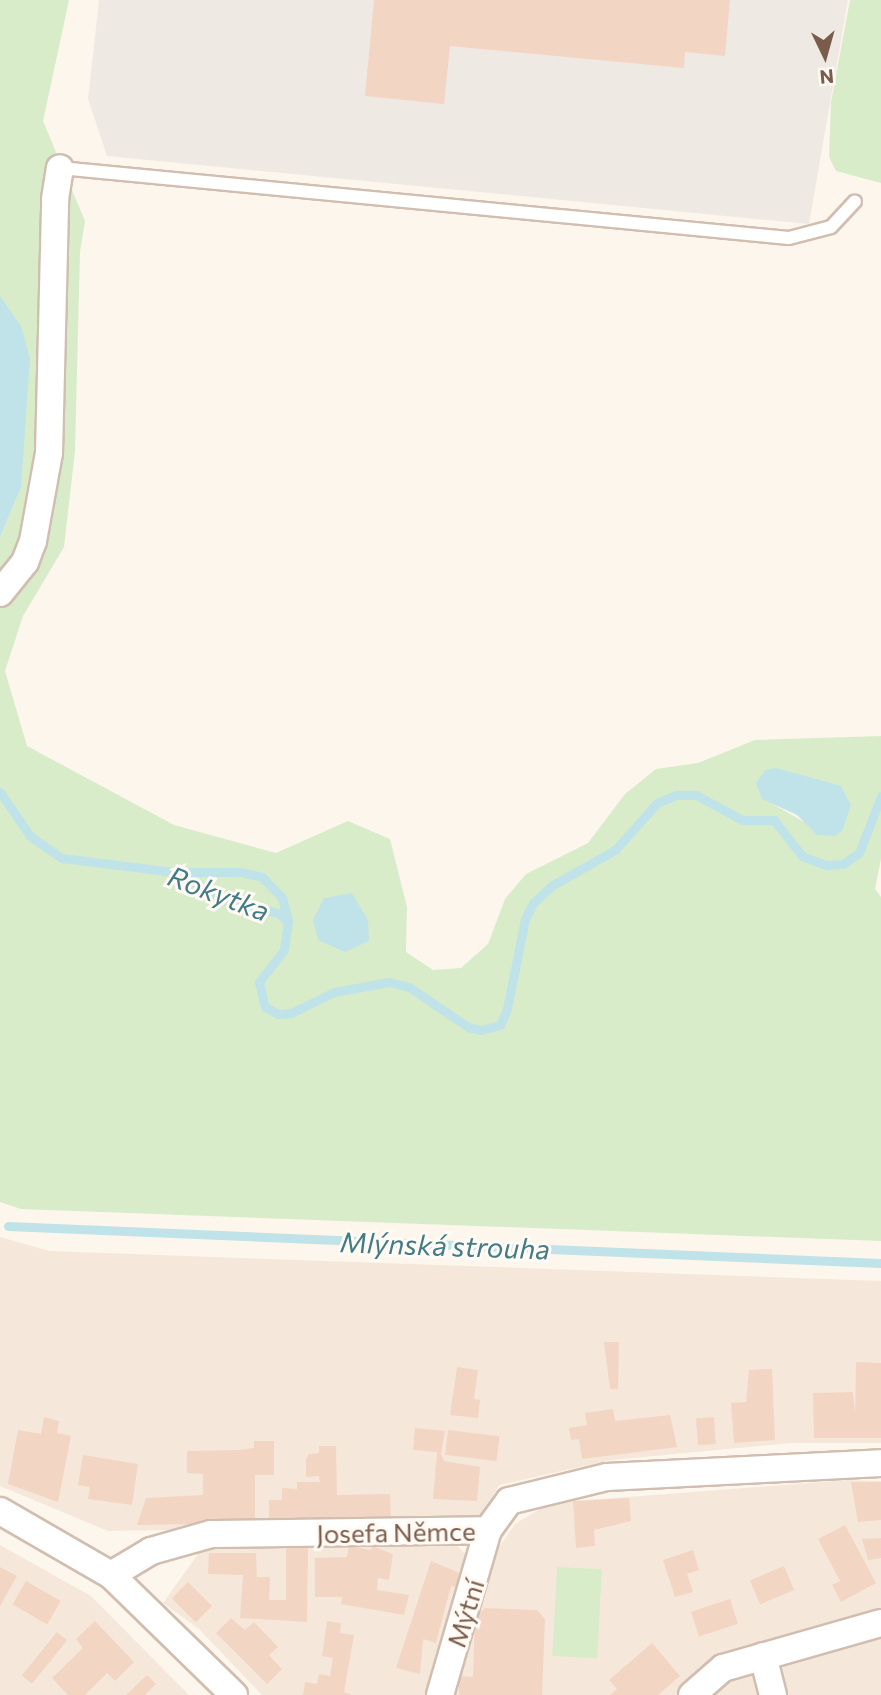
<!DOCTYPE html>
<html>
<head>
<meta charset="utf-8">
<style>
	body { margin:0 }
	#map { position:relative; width:881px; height:1695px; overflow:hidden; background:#fdf6ec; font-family:Commissioner,sans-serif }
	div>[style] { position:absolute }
	.residential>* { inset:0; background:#f5e8da }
	.industrial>* { inset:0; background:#efe9e4 }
	.green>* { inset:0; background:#d8ecc9; transform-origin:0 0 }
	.water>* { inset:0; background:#bfe3e8 }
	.stream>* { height:9px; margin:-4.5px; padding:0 4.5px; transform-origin:4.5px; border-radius:4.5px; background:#bfe3e8 }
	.building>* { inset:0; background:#f3d5c3; transform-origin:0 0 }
	.roads { filter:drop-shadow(2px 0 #d1beb0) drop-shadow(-2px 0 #d1beb0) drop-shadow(0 2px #d1beb0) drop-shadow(0 -2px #d1beb0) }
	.lane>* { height:12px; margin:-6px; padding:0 6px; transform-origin:6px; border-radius:6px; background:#fff }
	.street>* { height:26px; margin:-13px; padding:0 13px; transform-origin:13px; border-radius:13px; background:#fff }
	span { translate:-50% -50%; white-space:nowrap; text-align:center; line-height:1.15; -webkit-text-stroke:6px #fffaf3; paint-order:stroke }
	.street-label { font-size:26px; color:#7a5c4d }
	.water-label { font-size:28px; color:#437c86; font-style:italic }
	.north { position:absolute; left:790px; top:21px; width:70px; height:70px; -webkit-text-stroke:5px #fffaf3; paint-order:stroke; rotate:175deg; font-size:19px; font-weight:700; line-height:28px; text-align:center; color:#7a5c4d }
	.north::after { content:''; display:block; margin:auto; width:24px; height:32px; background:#7a5c4d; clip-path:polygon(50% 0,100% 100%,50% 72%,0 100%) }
</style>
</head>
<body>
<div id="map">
	<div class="residential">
		<i style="clip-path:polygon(0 1237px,49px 1251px,881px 1281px,881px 1443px,791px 1443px,612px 1460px,499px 1485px,476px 1525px,108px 1531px,0 1486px)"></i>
		<i style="clip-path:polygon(848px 1480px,881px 1481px,881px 1695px,452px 1695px,494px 1554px,515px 1524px,550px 1503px)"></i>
		<i style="clip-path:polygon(455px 1544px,470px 1558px,465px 1588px,425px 1695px,262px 1695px,199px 1629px,163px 1603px,203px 1547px)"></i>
		<i style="clip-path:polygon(0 1545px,91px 1596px,189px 1695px,0 1695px)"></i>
	</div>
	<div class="industrial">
		<i style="clip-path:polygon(99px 0,848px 0,809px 224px,107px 156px,88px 99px)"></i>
	</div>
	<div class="green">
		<i style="clip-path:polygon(evenodd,0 0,69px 0,43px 121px,85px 221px,80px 252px,75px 451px,64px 547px,23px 616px,5px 671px,27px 746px,174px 825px,276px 853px,348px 821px,390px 839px,407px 907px,406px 952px,433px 970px,461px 968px,488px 944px,505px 899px,526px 874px,588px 843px,625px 794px,656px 769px,698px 763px,755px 740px,881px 736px,881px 859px,875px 889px,881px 897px,881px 1241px,21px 1209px,0 1202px,0 537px,21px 488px,0 296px,0 0,786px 771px,807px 780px,806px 823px,771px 803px,786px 771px)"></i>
		<i style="clip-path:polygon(850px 0,881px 0,881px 183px,836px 171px,829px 157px,831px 102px)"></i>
		<i style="left:557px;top:1567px;width:45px;height:89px;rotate:3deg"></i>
	</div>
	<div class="water">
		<i style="clip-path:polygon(0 296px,21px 326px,30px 358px,21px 488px,0 537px)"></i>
		<i style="clip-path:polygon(776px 768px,841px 786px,851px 805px,843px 829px,836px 836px,817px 835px,797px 815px,762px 799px,756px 783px,765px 770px)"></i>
		<i style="clip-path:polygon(352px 893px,368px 920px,369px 941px,345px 952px,318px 940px,313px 920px,324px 898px)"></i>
	</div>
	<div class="stream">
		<i style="left:0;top:792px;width:53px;rotate:55.7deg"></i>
		<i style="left:30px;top:836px;width:39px;rotate:35deg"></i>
		<i style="left:62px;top:858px;width:114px;rotate:7.1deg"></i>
		<i style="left:175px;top:872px;width:65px;rotate:28.5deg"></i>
		<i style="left:232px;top:903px;width:47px;rotate:12.3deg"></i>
		<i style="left:278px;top:913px;width:13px;rotate:39deg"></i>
		<i style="left:288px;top:921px;width:29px;rotate:98deg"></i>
		<i style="left:284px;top:950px;width:41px;rotate:128deg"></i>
		<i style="left:259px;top:982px;width:26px;rotate:77deg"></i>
		<i style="left:265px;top:1007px;width:15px;rotate:28deg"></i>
		<i style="left:278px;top:1014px;width:13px;rotate:-4deg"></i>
		<i style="left:291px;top:1013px;width:48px;rotate:-26deg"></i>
		<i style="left:334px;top:992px;width:56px;rotate:-10.3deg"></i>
		<i style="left:389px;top:982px;width:21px;rotate:14deg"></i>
		<i style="left:409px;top:987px;width:71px;rotate:34.1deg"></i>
		<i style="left:468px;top:1027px;width:13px;rotate:13deg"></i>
		<i style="left:481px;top:1030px;width:20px;rotate:-15deg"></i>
		<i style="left:500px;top:1025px;width:17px;rotate:-66deg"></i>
		<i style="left:507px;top:1009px;width:92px;rotate:-78.7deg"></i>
		<i style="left:525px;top:919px;width:18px;rotate:-63deg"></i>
		<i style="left:533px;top:903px;width:25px;rotate:-43deg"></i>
		<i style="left:551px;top:886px;width:73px;rotate:-29.4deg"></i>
		<i style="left:615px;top:850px;width:63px;rotate:-48.2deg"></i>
		<i style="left:657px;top:803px;width:21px;rotate:-23deg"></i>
		<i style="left:676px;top:795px;width:20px"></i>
		<i style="left:696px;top:795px;width:52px;rotate:28.5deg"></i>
		<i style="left:742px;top:820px;width:32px"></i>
		<i style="left:774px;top:820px;width:46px;rotate:52.1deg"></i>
		<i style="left:802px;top:856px;width:26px;rotate:21deg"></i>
		<i style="left:826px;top:865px;width:17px;rotate:-3deg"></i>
		<i style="left:843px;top:864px;width:19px;rotate:-35deg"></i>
		<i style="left:859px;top:853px;width:61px;rotate:-68.9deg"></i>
		<i style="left:184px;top:872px;width:57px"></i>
		<i style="left:241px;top:872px;width:22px;rotate:13deg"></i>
		<i style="left:262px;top:877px;width:29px;rotate:46deg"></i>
		<i style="left:282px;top:898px;width:24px;rotate:75deg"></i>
		<i style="left:8px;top:1226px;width:874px;rotate:2.43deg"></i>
	</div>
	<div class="building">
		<i style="clip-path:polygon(374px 0,730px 0,725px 56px,685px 52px,684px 68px,450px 46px,444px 104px,365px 96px)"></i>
		<i style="clip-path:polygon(604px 1342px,619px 1342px,618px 1389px,610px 1389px)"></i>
		<i style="clip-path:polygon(856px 1362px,881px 1363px,881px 1438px,814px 1438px,813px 1393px,853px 1392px,855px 1415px)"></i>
		<i style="clip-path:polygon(457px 1367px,478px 1370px,474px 1399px,480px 1400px,478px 1418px,450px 1415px)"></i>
		<i style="clip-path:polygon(772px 1369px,775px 1440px,734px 1443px,731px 1403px,746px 1402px,749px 1370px)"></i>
		<i style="clip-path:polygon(613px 1409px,615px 1421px,670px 1415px,677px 1447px,582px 1459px,579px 1439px,571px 1440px,569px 1428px,587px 1425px,585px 1413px)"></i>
		<i style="clip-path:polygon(44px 1417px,59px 1421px,57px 1433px,71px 1436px,58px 1502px,8px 1484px,18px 1430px,41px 1434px)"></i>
		<i style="left:714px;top:1417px;width:27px;height:18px;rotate:86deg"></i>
		<i style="clip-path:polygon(415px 1428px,445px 1431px,441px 1454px,444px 1461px,480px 1467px,477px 1501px,433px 1499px,437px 1452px,413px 1450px)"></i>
		<i style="left:448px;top:1430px;width:52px;height:25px;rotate:7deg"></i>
		<i style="clip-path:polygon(254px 1441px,274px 1441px,274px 1475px,255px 1475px,255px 1523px,137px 1525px,146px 1498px,203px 1495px,203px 1474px,187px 1473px,187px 1451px,239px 1450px,254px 1448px)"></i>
		<i style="clip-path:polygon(319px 1446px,336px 1446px,337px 1495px,390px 1494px,391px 1521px,269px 1523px,269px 1500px,282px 1500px,282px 1488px,297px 1489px,297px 1482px,320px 1482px,319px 1476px,306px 1477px,306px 1459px,309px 1454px,319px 1453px)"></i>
		<i style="clip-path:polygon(83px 1455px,138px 1464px,132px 1505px,88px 1499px,90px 1487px,78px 1485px)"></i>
		<i style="clip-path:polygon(851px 1482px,881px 1482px,881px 1520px,858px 1522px)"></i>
		<i style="clip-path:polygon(629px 1498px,631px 1521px,594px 1530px,595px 1546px,576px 1548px,573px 1501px)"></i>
		<i style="clip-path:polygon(845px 1525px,876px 1583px,841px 1602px,832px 1585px,840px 1581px,818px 1539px)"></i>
		<i style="clip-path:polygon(881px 1538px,881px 1558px,868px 1560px,862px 1539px)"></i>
		<i style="clip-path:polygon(308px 1546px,307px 1622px,240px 1618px,243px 1575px,208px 1574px,209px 1553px,256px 1553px,257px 1577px,270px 1577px,269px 1600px,286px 1600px,286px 1547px)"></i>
		<i style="clip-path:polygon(349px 1546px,372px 1550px,372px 1546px,393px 1554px,389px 1580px,378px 1578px,377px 1590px,409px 1595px,404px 1615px,341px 1604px,342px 1597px,315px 1597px,315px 1558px,347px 1557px)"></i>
		<i style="clip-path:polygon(693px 1550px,699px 1570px,687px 1574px,693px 1592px,675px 1597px,663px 1560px)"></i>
		<i style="clip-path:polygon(431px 1561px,462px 1574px,458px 1587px,451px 1586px,436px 1643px,423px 1639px,420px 1674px,396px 1668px)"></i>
		<i style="left:784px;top:1566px;width:26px;height:37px;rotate:67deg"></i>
		<i style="clip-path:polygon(0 1567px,17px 1576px,0 1606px)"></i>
		<i style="left:26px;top:1581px;width:40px;height:27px;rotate:30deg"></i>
		<i style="left:188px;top:1582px;width:34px;height:23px;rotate:45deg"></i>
		<i style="left:730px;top:1599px;width:26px;height:41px;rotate:72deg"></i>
		<i style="clip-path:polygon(485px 1608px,537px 1610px,545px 1619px,542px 1695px,459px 1695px,459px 1676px,473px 1677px,475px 1616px)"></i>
		<i style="clip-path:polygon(231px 1618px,245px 1630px,254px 1622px,278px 1647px,269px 1655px,282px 1669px,267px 1684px,216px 1633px)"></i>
		<i style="clip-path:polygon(95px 1621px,134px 1662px,115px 1681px,107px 1673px,85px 1695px,68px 1695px,52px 1678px,83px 1648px,76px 1639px)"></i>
		<i style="clip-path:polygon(327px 1621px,341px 1623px,340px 1633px,354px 1635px,344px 1692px,352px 1695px,303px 1695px,305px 1682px,317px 1684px,319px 1674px,330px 1676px,333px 1658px,322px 1656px)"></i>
		<i style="left:57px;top:1632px;width:13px;height:56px;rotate:39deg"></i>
		<i style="clip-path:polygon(652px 1643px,680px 1676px,658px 1695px,610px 1695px,617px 1689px,609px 1680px)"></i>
		<i style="clip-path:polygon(147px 1675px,156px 1684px,145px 1695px,126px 1695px)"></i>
	</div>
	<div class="roads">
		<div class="lane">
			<i style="left:60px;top:168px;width:732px;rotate:5.48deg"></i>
			<i style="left:789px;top:238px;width:43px;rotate:-14.7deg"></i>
			<i style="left:831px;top:227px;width:35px;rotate:-47deg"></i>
		</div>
		<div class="street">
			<i style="left:0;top:593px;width:40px;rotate:-51deg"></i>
			<i style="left:25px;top:562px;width:22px;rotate:-69deg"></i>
			<i style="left:33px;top:541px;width:89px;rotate:-79.7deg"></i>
			<i style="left:49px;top:453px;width:254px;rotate:-88.6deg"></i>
			<i style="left:55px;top:199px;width:31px;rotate:-81deg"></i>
			<i style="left:0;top:1511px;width:128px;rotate:30deg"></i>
			<i style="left:111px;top:1575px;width:172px;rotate:44.3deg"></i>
			<i style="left:111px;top:1575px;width:47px;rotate:-31deg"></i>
			<i style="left:151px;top:1551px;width:62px;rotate:-15.8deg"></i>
			<i style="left:211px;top:1534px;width:277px;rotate:-0.8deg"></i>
			<i style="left:763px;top:1656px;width:40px;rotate:75.6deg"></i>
			<i style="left:440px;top:1695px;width:172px;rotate:-73.8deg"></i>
			<i style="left:488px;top:1530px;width:36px;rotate:-54deg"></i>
			<i style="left:509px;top:1501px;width:101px;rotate:-13.8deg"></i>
			<i style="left:607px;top:1477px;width:274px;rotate:-2.9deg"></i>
			<i style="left:692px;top:1695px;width:41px;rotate:-41.1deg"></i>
			<i style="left:723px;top:1668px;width:164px;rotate:-15.9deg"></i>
		</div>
	</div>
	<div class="street-label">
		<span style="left:396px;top:1532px;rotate:-1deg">Josefa Němce</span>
		<span style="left:465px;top:1613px;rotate:-73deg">Mýtní</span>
	</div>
	<div class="water-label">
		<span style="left:219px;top:893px;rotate:21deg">Rokytka</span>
		<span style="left:445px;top:1245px;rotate:2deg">Mlýnská strouha</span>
	</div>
	<div class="north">N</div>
</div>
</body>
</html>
